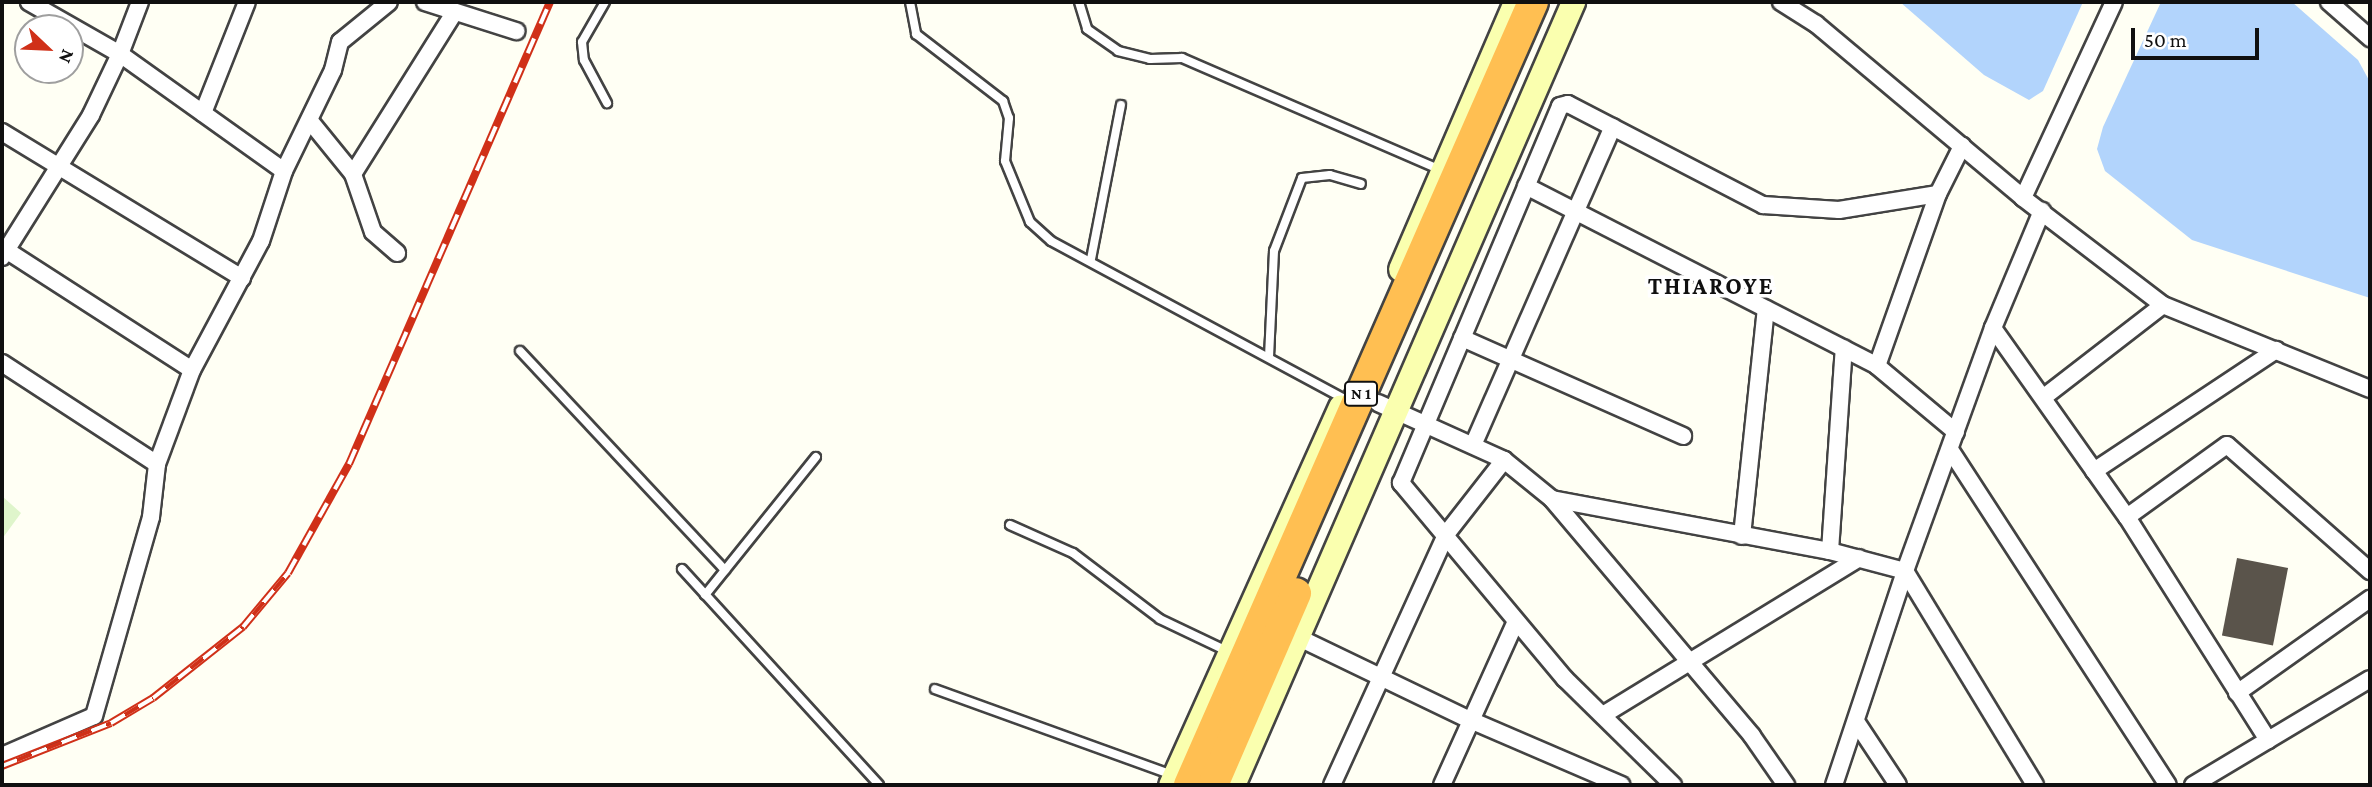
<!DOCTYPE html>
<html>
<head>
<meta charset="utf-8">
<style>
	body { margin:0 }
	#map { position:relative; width:2372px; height:787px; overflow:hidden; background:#fffff4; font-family:"Crimson Pro",serif }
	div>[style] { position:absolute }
	.pitch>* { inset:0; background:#dff5cb }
	.water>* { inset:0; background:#b2d4fc }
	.building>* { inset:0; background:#5a544b; transform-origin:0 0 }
	.roads { filter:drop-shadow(2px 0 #434343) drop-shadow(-2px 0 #434343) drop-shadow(0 2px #434343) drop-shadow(0 -2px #434343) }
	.lane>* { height:8px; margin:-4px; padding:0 4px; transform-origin:4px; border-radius:4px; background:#fff }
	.street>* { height:16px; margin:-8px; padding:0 8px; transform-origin:8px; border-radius:8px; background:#fff }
	.secondary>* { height:23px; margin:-11.5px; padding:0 11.5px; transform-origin:11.5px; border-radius:11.5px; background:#faffaf }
	.highway>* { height:30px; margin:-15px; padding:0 15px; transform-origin:15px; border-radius:15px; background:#ffbf52 }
	.rail>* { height:8px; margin-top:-4px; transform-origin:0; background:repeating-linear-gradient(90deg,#fff 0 16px,#d03018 0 32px); box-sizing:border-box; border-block:2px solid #d03018 }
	span { translate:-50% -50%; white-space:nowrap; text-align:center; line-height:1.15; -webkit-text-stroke:7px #fff; paint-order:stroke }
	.shield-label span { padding:2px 5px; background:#fff; border:2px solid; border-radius:5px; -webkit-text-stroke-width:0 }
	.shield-label { font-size:16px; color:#101010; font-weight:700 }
	.district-label { font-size:24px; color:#101010; font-weight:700; letter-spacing:2px }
	.frame { position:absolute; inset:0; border:4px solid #101010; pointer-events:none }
	.north { position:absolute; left:14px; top:14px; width:70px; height:70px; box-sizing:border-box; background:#fff; border:2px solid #9f9f9f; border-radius:50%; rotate:113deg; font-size:19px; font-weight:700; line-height:28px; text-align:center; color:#101010 }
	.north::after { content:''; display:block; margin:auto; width:24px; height:32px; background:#d03018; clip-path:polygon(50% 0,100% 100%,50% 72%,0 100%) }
	.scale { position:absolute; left:2131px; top:28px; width:128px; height:32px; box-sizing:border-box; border:4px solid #101010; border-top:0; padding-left:9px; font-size:21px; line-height:24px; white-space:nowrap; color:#101010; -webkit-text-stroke:5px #fff; paint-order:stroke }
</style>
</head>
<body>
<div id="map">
	<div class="pitch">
		<i style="clip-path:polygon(2px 496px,21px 513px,2px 539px)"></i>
	</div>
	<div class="water">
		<i style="clip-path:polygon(1900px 2px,2083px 2px,2043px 91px,2029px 100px,1984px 75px)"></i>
		<i style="clip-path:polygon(2161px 2px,2292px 2px,2358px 60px,2370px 82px,2370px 298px,2192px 240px,2105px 171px,2097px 149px,2103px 127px)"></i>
	</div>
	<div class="building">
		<i style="left:2237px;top:558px;width:52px;height:79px;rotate:11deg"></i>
	</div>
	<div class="roads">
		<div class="lane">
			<i style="left:605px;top:2px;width:46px;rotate:119.9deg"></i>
			<i style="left:582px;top:42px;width:18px;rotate:84deg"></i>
			<i style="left:584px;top:60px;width:49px;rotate:61.9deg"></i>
			<i style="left:910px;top:2px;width:33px;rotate:79deg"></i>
			<i style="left:916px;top:34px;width:110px;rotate:37.6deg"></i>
			<i style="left:1003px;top:101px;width:18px;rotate:71deg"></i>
			<i style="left:1009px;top:118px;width:43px;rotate:95.3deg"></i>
			<i style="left:1005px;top:161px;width:66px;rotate:67.7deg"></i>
			<i style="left:1030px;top:222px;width:28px;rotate:42deg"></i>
			<i style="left:1051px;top:241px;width:335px;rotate:28.3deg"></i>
			<i style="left:1079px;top:2px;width:28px;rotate:73deg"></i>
			<i style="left:1087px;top:29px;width:38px;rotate:35deg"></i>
			<i style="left:1118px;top:51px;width:33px;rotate:14deg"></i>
			<i style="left:1150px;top:59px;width:32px;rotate:-2deg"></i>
			<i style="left:1182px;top:58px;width:282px;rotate:23.4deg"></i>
			<i style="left:1091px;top:259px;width:157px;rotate:-79deg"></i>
			<i style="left:520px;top:351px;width:300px;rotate:46.9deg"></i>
			<i style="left:1269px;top:357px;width:106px;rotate:-87.3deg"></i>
			<i style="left:1274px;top:251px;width:78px;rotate:-69deg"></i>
			<i style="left:1302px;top:178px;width:28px;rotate:-6deg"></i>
			<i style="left:1330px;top:175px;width:32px;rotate:16deg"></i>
			<i style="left:1010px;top:525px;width:69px;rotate:24deg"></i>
			<i style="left:1073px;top:553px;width:109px;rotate:37.2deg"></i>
			<i style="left:1160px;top:619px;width:74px;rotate:25.5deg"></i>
			<i style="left:682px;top:569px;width:292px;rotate:47.6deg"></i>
			<i style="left:705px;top:595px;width:177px;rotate:-51.2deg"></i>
			<i style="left:935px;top:689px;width:253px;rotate:19.9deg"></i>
		</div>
		<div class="street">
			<i style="left:140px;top:2px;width:56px;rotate:111deg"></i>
			<i style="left:120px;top:54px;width:201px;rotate:35.5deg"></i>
			<i style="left:425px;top:2px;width:96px;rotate:17.7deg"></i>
			<i style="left:1781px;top:2px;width:41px;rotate:32.2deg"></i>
			<i style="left:1816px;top:24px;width:270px;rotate:40deg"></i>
			<i style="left:2023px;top:198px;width:176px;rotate:37.4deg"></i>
			<i style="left:2163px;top:305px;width:223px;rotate:22.1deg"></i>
			<i style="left:2329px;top:2px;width:55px;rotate:41.3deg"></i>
			<i style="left:203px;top:113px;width:119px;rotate:-68.4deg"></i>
			<i style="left:310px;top:121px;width:68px;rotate:50.9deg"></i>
			<i style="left:353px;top:174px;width:61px;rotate:71deg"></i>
			<i style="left:373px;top:232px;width:32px;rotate:41deg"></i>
			<i style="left:2px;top:132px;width:281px;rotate:31.3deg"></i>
			<i style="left:353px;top:174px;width:190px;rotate:-57.9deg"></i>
			<i style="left:1526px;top:186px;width:394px;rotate:27.1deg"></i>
			<i style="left:1877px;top:366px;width:103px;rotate:39.9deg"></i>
			<i style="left:2023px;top:198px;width:216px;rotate:-65.1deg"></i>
			<i style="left:6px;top:250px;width:221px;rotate:32.8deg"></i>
			<i style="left:2px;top:257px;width:168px;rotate:-57.9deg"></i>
			<i style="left:91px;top:115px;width:68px;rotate:-64.6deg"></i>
			<i style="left:120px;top:54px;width:105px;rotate:-150.3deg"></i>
			<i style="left:1993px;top:328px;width:232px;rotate:54.7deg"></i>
			<i style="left:2127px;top:517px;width:264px;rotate:57.7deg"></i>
			<i style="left:1462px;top:338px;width:242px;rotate:23.9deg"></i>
			<i style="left:2px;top:363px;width:185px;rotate:33.1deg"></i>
			<i style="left:1877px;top:366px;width:182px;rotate:-70.5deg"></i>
			<i style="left:1938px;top:194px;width:54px;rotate:-63.4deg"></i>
			<i style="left:2044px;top:397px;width:150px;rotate:-37.7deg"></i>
			<i style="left:1378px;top:403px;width:138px;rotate:24.3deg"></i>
			<i style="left:1504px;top:460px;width:62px;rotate:39.1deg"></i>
			<i style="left:1552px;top:499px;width:310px;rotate:49.8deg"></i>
			<i style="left:1752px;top:736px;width:60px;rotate:55.2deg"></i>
			<i style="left:1474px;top:443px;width:345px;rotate:-66.3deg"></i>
			<i style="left:1951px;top:451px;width:398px;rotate:57deg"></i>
			<i style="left:2094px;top:471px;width:219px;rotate:-33.6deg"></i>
			<i style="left:1552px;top:499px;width:283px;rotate:10.6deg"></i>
			<i style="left:1830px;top:551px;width:78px;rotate:14.9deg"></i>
			<i style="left:1905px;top:571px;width:250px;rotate:58.7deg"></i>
			<i style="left:2127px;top:517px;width:123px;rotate:-35.8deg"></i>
			<i style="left:2227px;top:445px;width:191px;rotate:41.4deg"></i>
			<i style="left:1742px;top:536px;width:228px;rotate:-84deg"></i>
			<i style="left:1830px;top:551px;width:203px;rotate:-86.1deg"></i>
			<i style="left:1289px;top:633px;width:199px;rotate:25.7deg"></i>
			<i style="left:1468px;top:719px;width:167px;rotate:23.3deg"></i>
			<i style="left:2237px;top:693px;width:163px;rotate:-35.3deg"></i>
			<i style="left:1603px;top:715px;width:300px;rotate:-31.5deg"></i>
			<i style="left:1857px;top:723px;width:74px;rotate:56.5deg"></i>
			<i style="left:2px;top:756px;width:100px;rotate:-23.5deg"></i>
			<i style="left:94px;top:716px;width:207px;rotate:-74deg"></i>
			<i style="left:151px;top:517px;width:53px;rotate:-83.5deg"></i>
			<i style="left:157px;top:464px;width:100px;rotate:-69.6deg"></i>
			<i style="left:192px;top:370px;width:146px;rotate:-61.9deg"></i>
			<i style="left:261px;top:241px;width:74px;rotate:-71.8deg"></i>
			<i style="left:284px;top:171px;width:112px;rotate:-64.1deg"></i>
			<i style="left:333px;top:70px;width:29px;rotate:-76deg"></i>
			<i style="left:340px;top:42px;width:63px;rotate:-39.2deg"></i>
			<i style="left:1332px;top:785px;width:277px;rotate:-65.5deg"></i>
			<i style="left:1447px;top:533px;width:93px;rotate:-52deg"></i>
			<i style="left:1442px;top:785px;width:180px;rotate:-65.7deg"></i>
			<i style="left:1673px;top:785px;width:151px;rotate:-135.5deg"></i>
			<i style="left:1565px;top:679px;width:256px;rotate:-129.9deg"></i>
			<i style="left:1401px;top:483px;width:409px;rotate:-67.1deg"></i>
			<i style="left:1560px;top:106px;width:8px;rotate:-14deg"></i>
			<i style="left:1568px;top:104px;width:220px;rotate:27.4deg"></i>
			<i style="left:1763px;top:205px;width:76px;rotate:3.8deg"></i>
			<i style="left:1839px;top:210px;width:100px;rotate:-9.2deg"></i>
			<i style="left:1834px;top:785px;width:225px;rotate:-71.6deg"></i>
			<i style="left:1905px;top:571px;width:258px;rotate:-70.1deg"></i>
			<i style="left:1993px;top:328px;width:127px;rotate:-67.3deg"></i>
			<i style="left:2193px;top:785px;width:206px;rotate:-30.9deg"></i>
		</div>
		<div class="secondary">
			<i style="left:1400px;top:269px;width:291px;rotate:-66.7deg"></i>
			<i style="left:1170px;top:785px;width:415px;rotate:-65.8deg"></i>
			<i style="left:1233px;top:785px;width:854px;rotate:-66.53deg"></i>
		</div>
		<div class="highway">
			<i style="left:1189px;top:785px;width:855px;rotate:-66.28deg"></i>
			<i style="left:1213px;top:785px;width:209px;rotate:-66.6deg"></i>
		</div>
	</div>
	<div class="rail">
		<i style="left:2px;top:766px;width:117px;rotate:-21.5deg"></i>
		<i style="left:111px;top:723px;width:49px;rotate:-30.8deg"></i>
		<i style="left:153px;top:698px;width:115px;rotate:-38.3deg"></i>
		<i style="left:243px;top:627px;width:70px;rotate:-50.2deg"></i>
		<i style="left:288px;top:573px;width:125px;rotate:-60.8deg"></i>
		<i style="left:349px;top:464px;width:504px;rotate:-66.49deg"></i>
	</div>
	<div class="shield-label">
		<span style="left:1361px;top:394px">N 1</span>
	</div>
	<div class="district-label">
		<span style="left:1711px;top:286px">THIAROYE</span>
	</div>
	<div class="frame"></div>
	<div class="north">N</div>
	<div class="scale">50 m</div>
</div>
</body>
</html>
